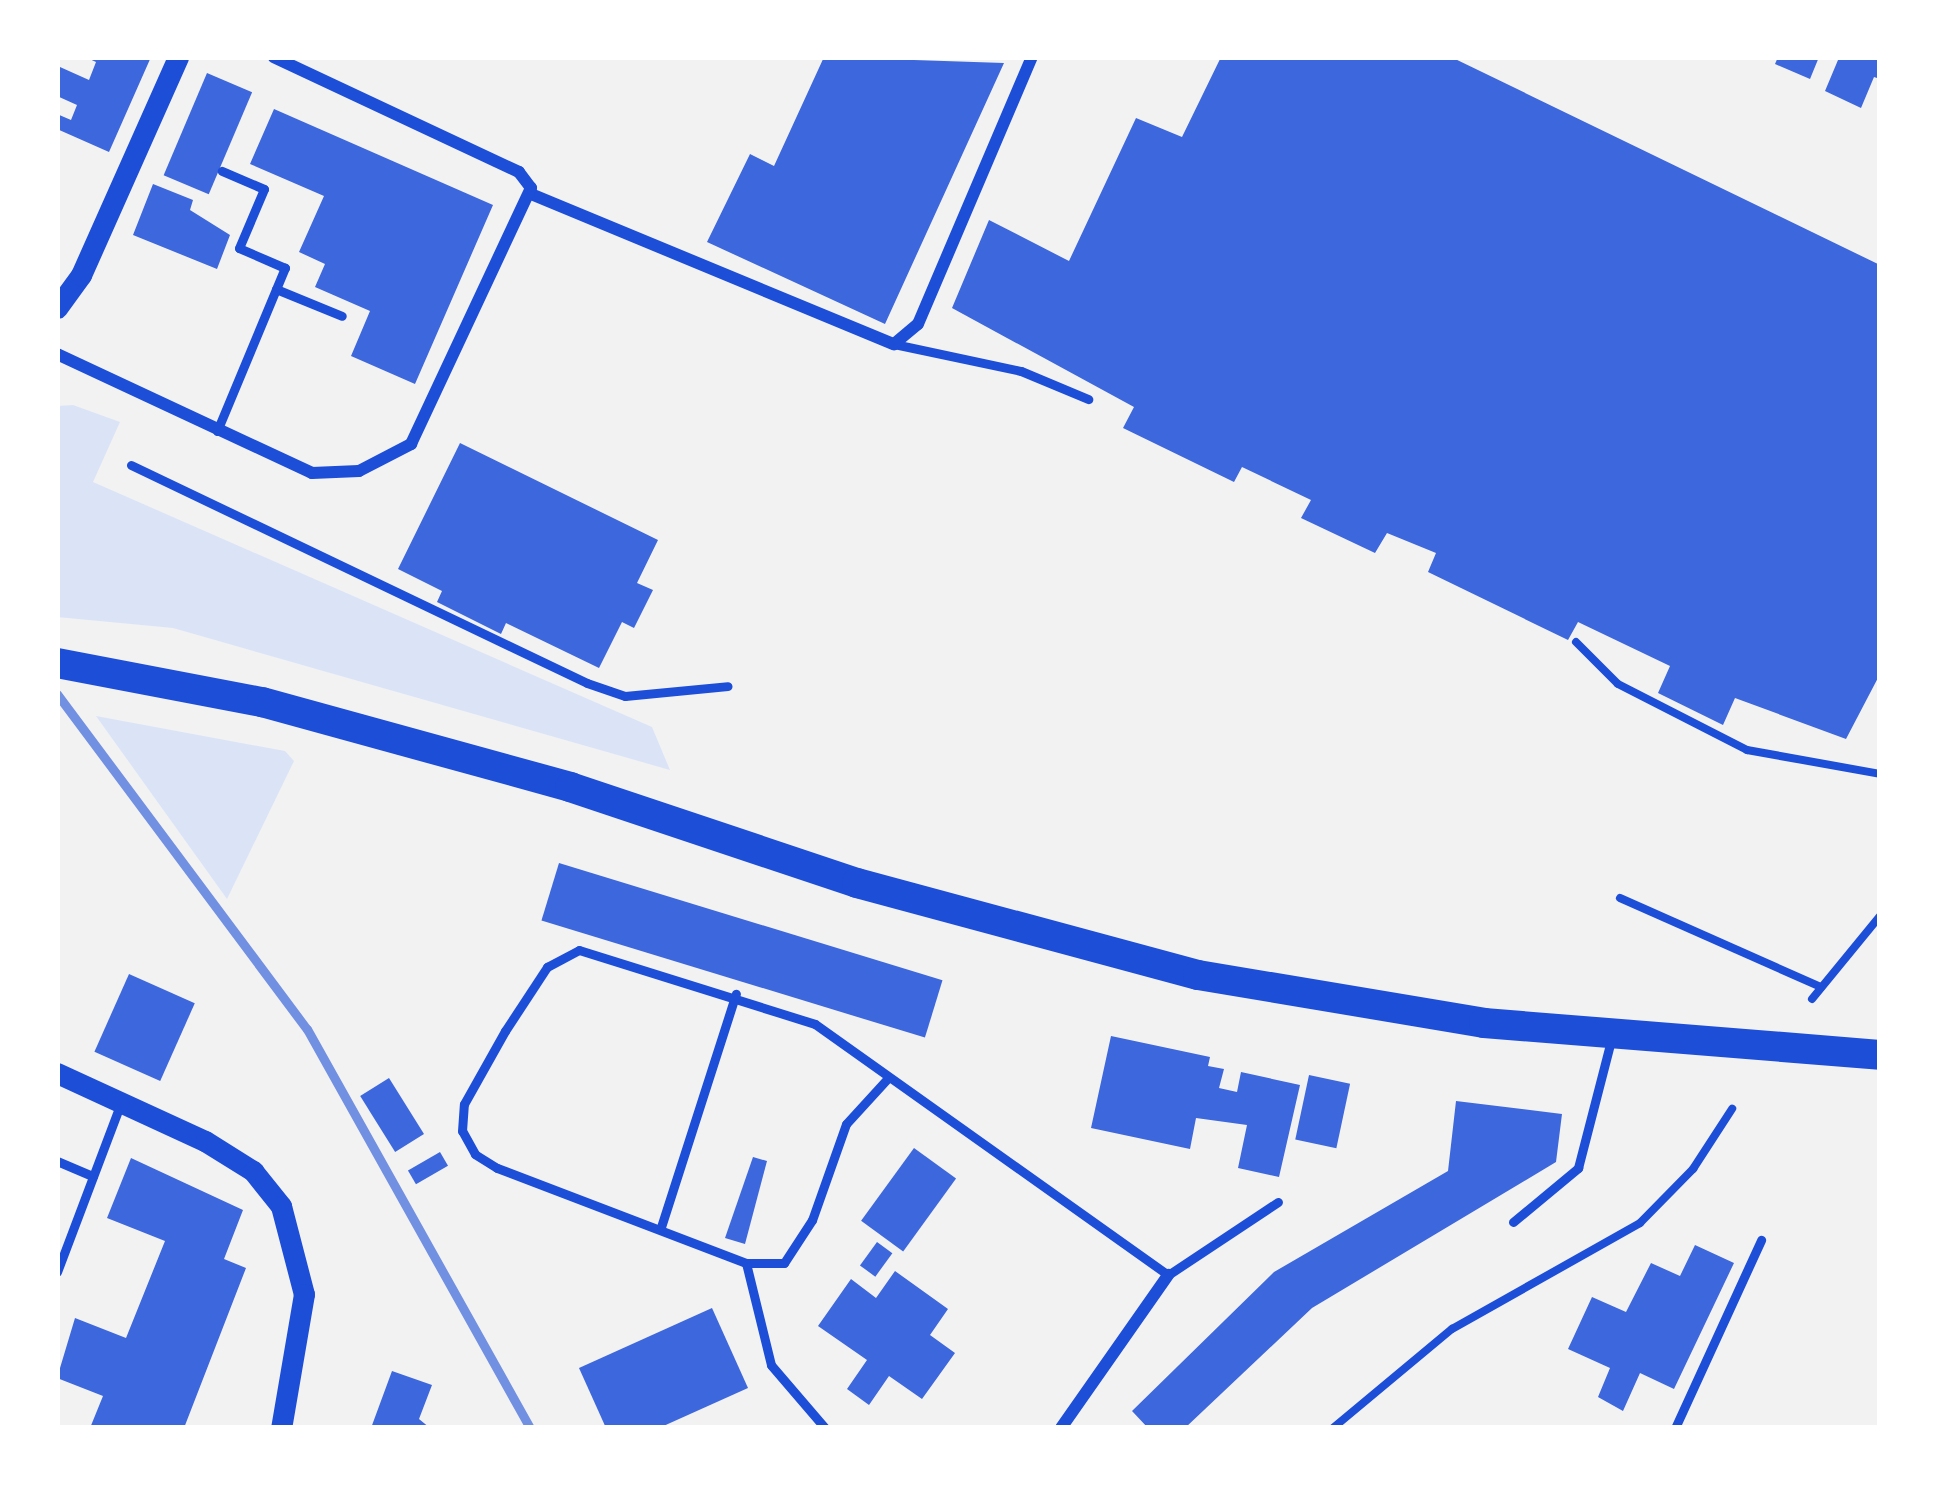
<!DOCTYPE html>
<html>
<head>
<meta charset="utf-8">
<style>
	body { margin:0 }
	#map { position:relative; width:1937px; height:1485px; overflow:hidden; background:#f2f2f2; font-family:"Alegreya Sans",sans-serif }
	div>[style] { position:absolute }
	.green>* { inset:0; background:#dbe4f7 }
	.building>* { inset:0; background:#3d67dc; transform-origin:0 0 }
	.path>* { height:8px; margin:-4px; padding:0 4px; transform-origin:4px; border-radius:4px; background:#1d4ed8 }
	.service>* { height:9px; margin:-4.5px; padding:0 4.5px; transform-origin:4.5px; border-radius:4.5px; background:#1d4ed8 }
	.minor>* { height:12px; margin:-6px; padding:0 6px; transform-origin:6px; border-radius:6px; background:#1d4ed8 }
	.tertiary>* { height:21px; margin:-10.5px; padding:0 10.5px; transform-origin:10.5px; border-radius:10.5px; background:#1d4ed8 }
	.trunk>* { height:30px; margin:-15px; padding:0 15px; transform-origin:15px; border-radius:15px; background:#1d4ed8 }
	.rail>* { height:9px; margin:-4.5px; padding:0 4.5px; transform-origin:4.5px; border-radius:4.5px; background:#7290e2 }
	span { translate:-50% -50%; white-space:nowrap; text-align:center; line-height:1.15; -webkit-text-stroke:9px #fff; paint-order:stroke }
	.frame { position:absolute; inset:0; border:60px solid #fff; pointer-events:none }
</style>
</head>
<body>
<div id="map">
	<div class="green">
		<i style="clip-path:polygon(73px 405px,120px 422px,93px 482px,652px 727px,670px 770px,173px 628px,57px 617px,57px 406px)"></i>
		<i style="clip-path:polygon(96px 716px,285px 751px,294px 761px,227px 899px)"></i>
	</div>
	<div class="building">
		<i style="clip-path:polygon(85px 57px,151px 57px,109px 152px,57px 129px,57px 114px,71px 120px,77px 105px,57px 96px,57px 73px,60px 67px,89px 80px,96px 62px)"></i>
		<i style="clip-path:polygon(824px 57px,1004px 63px,885px 324px,707px 242px,750px 154px,774px 166px)"></i>
		<i style="clip-path:polygon(1221px 57px,1451px 57px,1880px 265px,1880px 674px,1846px 739px,1735px 698px,1723px 725px,1658px 693px,1670px 666px,1578px 622px,1568px 640px,1428px 572px,1436px 553px,1387px 533px,1375px 553px,1301px 518px,1311px 500px,1242px 467px,1234px 482px,1123px 428px,1134px 407px,952px 308px,989px 220px,1069px 261px,1136px 118px,1182px 137px)"></i>
		<i style="clip-path:polygon(1778px 57px,1819px 57px,1810px 79px,1775px 64px)"></i>
		<i style="clip-path:polygon(1830px 57px,1880px 57px,1880px 79px,1874px 77px,1861px 108px,1825px 91px,1838px 60px)"></i>
		<i style="left:207px;top:73px;width:49px;height:111px;rotate:23deg"></i>
		<i style="clip-path:polygon(274px 109px,493px 205px,415px 384px,351px 356px,370px 311px,315px 287px,325px 264px,299px 252px,324px 196px,250px 164px)"></i>
		<i style="clip-path:polygon(153px 184px,193px 200px,190px 210px,230px 235px,217px 269px,133px 235px)"></i>
		<i style="clip-path:polygon(460px 443px,658px 540px,637px 583px,653px 590px,634px 628px,622px 622px,599px 668px,506px 623px,501px 634px,437px 602px,442px 591px,398px 569px)"></i>
		<i style="left:559px;top:863px;width:401px;height:60px;rotate:17deg"></i>
		<i style="left:129px;top:974px;width:72px;height:85px;rotate:24deg"></i>
		<i style="clip-path:polygon(1111px 1036px,1210px 1057px,1208px 1066px,1224px 1069px,1219px 1088px,1237px 1092px,1241px 1072px,1300px 1085px,1279px 1177px,1238px 1168px,1247px 1125px,1196px 1118px,1190px 1149px,1091px 1128px)"></i>
		<i style="left:1309px;top:1075px;width:42px;height:66px;rotate:12deg"></i>
		<i style="left:389px;top:1078px;width:66px;height:34px;rotate:58deg"></i>
		<i style="clip-path:polygon(1456px 1101px,1562px 1114px,1556px 1162px,1312px 1308px,1185px 1428px,1148px 1428px,1132px 1411px,1274px 1272px,1448px 1171px)"></i>
		<i style="left:914px;top:1148px;width:52px;height:90px;rotate:36deg"></i>
		<i style="left:440px;top:1152px;width:16px;height:37px;rotate:60deg"></i>
		<i style="clip-path:polygon(753px 1157px,767px 1161px,745px 1244px,725px 1238px)"></i>
		<i style="clip-path:polygon(131px 1158px,243px 1210px,224px 1259px,246px 1268px,184px 1428px,90px 1428px,103px 1396px,57px 1378px,75px 1318px,126px 1338px,165px 1241px,107px 1218px)"></i>
		<i style="left:877px;top:1242px;width:19px;height:29px;rotate:36deg"></i>
		<i style="clip-path:polygon(1695px 1245px,1734px 1263px,1674px 1389px,1640px 1373px,1623px 1411px,1598px 1397px,1610px 1368px,1568px 1349px,1592px 1297px,1626px 1312px,1651px 1263px,1680px 1276px)"></i>
		<i style="clip-path:polygon(895px 1271px,948px 1309px,930px 1335px,955px 1353px,922px 1399px,889px 1376px,869px 1405px,847px 1389px,867px 1360px,818px 1326px,851px 1279px,876px 1298px)"></i>
		<i style="clip-path:polygon(712px 1308px,748px 1388px,659px 1428px,606px 1428px,579px 1368px)"></i>
		<i style="clip-path:polygon(392px 1371px,432px 1385px,419px 1419px,430px 1428px,371px 1428px)"></i>
	</div>
	<div class="path">
		<i style="left:1576px;top:642px;width:59px;rotate:45deg"></i>
		<i style="left:1618px;top:684px;width:145px;rotate:27.1deg"></i>
		<i style="left:1747px;top:750px;width:135px;rotate:10.2deg"></i>
		<i style="left:1620px;top:898px;width:220px;rotate:23.9deg"></i>
		<i style="left:1812px;top:999px;width:107px;rotate:-50.7deg"></i>
		<i style="left:1333px;top:1428px;width:155px;rotate:-39.8deg"></i>
		<i style="left:1452px;top:1329px;width:216px;rotate:-29.4deg"></i>
		<i style="left:1640px;top:1223px;width:76px;rotate:-45.5deg"></i>
		<i style="left:1693px;top:1169px;width:72px;rotate:-57deg"></i>
	</div>
	<div class="service">
		<i style="left:276px;top:289px;width:71px;rotate:22.2deg"></i>
		<i style="left:894px;top:344px;width:130px;rotate:12deg"></i>
		<i style="left:1021px;top:371px;width:73px;rotate:22.7deg"></i>
		<i style="left:217px;top:431px;width:177px;rotate:-67.4deg"></i>
		<i style="left:285px;top:268px;width:50px;rotate:-156.5deg"></i>
		<i style="left:239px;top:248px;width:64px;rotate:-67deg"></i>
		<i style="left:264px;top:189px;width:46px;rotate:-156.8deg"></i>
		<i style="left:131px;top:465px;width:505px;rotate:25.55deg"></i>
		<i style="left:587px;top:683px;width:40px;rotate:18.9deg"></i>
		<i style="left:625px;top:696px;width:103px;rotate:-5.5deg"></i>
		<i style="left:888px;top:1078px;width:62px;rotate:132.4deg"></i>
		<i style="left:846px;top:1124px;width:102px;rotate:109.5deg"></i>
		<i style="left:812px;top:1220px;width:51px;rotate:123.1deg"></i>
		<i style="left:784px;top:1263px;width:38px;rotate:180deg"></i>
		<i style="left:746px;top:1263px;width:267px;rotate:-159.1deg"></i>
		<i style="left:497px;top:1168px;width:26px;rotate:-148deg"></i>
		<i style="left:475px;top:1154px;width:26px;rotate:-119deg"></i>
		<i style="left:462px;top:1131px;width:27px;rotate:-86deg"></i>
		<i style="left:464px;top:1104px;width:84px;rotate:-60.7deg"></i>
		<i style="left:505px;top:1031px;width:77px;rotate:-56.7deg"></i>
		<i style="left:547px;top:967px;width:36px;rotate:-28deg"></i>
		<i style="left:579px;top:950px;width:247px;rotate:17.4deg"></i>
		<i style="left:815px;top:1024px;width:433px;rotate:35.4deg"></i>
		<i style="left:1168px;top:1275px;width:132px;rotate:-33.6deg"></i>
		<i style="left:57px;top:1161px;width:39px;rotate:23deg"></i>
		<i style="left:1513px;top:1222px;width:85px;rotate:-39.7deg"></i>
		<i style="left:1578px;top:1168px;width:132px;rotate:-75.5deg"></i>
		<i style="left:661px;top:1227px;width:245px;rotate:-72.2deg"></i>
		<i style="left:746px;top:1263px;width:105px;rotate:76.2deg"></i>
		<i style="left:771px;top:1365px;width:83px;rotate:49.4deg"></i>
		<i style="left:57px;top:1272px;width:181px;rotate:-69.3deg"></i>
		<i style="left:1675px;top:1428px;width:207px;rotate:-65.4deg"></i>
	</div>
	<div class="minor">
		<i style="left:531px;top:194px;width:393px;rotate:22.5deg"></i>
		<i style="left:894px;top:344px;width:31px;rotate:-40deg"></i>
		<i style="left:918px;top:324px;width:290px;rotate:-66.9deg"></i>
		<i style="left:57px;top:354px;width:281px;rotate:25deg"></i>
		<i style="left:312px;top:473px;width:47px;rotate:-2.4deg"></i>
		<i style="left:359px;top:471px;width:59px;rotate:-27.4deg"></i>
		<i style="left:411px;top:444px;width:283px;rotate:-64.9deg"></i>
		<i style="left:531px;top:188px;width:20px;rotate:-127deg"></i>
		<i style="left:519px;top:172px;width:271px;rotate:-154.9deg"></i>
		<i style="left:1061px;top:1428px;width:187px;rotate:-55deg"></i>
	</div>
	<div class="tertiary">
		<i style="left:57px;top:308px;width:41px;rotate:-54deg"></i>
		<i style="left:81px;top:275px;width:239px;rotate:-66deg"></i>
		<i style="left:57px;top:1073px;width:163px;rotate:24.7deg"></i>
		<i style="left:205px;top:1141px;width:57px;rotate:32deg"></i>
		<i style="left:253px;top:1171px;width:45px;rotate:51.3deg"></i>
		<i style="left:281px;top:1206px;width:91px;rotate:75.4deg"></i>
		<i style="left:304px;top:1294px;width:136px;rotate:99.7deg"></i>
	</div>
	<div class="trunk">
		<i style="left:57px;top:663px;width:209px;rotate:10.8deg"></i>
		<i style="left:262px;top:702px;width:320px;rotate:15.4deg"></i>
		<i style="left:570px;top:787px;width:303px;rotate:18.5deg"></i>
		<i style="left:857px;top:883px;width:353px;rotate:15.1deg"></i>
		<i style="left:1198px;top:975px;width:290px;rotate:9.5deg"></i>
		<i style="left:1484px;top:1023px;width:397px;rotate:4.6deg"></i>
	</div>
	<div class="rail">
		<i style="left:57px;top:694px;width:418px;rotate:53.3deg"></i>
		<i style="left:307px;top:1029px;width:457px;rotate:60.8deg"></i>
	</div>
	<div class="frame"></div>
</div>
</body>
</html>
